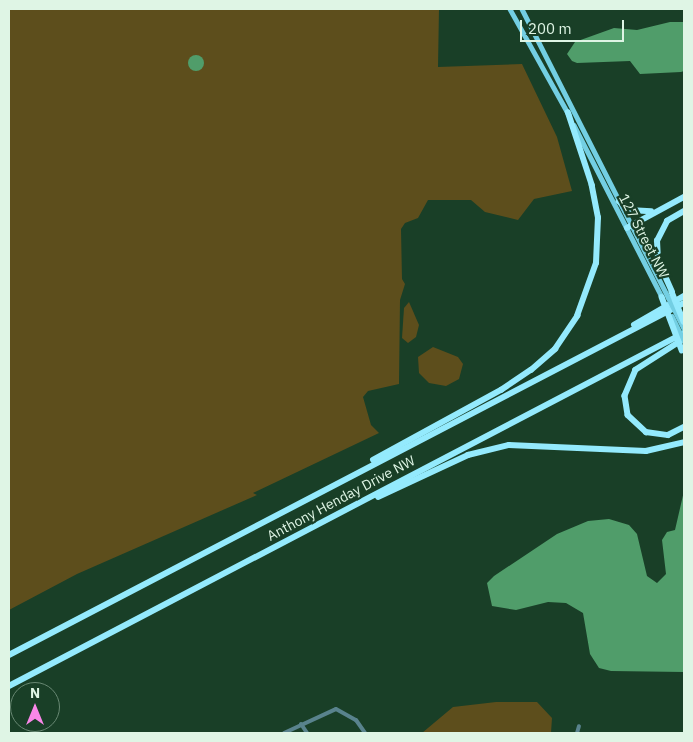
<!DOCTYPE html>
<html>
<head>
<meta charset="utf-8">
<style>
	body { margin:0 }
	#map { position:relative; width:693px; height:742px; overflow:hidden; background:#193f27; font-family:"IBM Plex Sans",sans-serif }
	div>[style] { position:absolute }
	.green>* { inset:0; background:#5d4e1c }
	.water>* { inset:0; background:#509d6a }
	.round { border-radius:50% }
	.minor>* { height:4px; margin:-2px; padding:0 2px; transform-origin:2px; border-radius:2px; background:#59838d }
	.major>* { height:4.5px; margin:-2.25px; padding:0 2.25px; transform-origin:2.25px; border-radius:2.25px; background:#73cfe3 }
	.highway>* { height:5.5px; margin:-2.75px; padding:0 2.75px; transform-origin:2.75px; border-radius:2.75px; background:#94eafd }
	.major-bridge>* { height:4.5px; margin:-2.25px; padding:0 2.25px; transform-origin:2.25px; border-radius:2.25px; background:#73cfe3 }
	.highway-bridge>* { height:5.5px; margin:-2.75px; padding:0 2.75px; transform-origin:2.75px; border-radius:2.75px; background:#94eafd }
	span { translate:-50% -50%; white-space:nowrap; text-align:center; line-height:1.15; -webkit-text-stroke:4.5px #193f27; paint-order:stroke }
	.street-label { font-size:14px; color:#dff5e5 }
	.frame { position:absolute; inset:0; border:10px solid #dff5e5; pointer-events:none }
	.north { position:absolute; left:10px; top:682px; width:50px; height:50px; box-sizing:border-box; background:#193f27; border:1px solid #688873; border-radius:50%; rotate:0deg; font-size:14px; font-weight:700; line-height:20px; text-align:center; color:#dff5e5 }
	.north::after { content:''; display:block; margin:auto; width:18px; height:22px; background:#f987e8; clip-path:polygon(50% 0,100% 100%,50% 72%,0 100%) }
	.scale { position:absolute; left:520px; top:20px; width:104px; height:22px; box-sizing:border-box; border:2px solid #dff5e5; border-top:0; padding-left:6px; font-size:15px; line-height:18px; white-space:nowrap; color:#dff5e5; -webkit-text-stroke:4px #193f27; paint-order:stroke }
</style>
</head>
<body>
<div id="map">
	<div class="green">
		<i style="clip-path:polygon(9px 9px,439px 9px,438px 67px,522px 64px,557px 137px,572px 191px,534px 199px,518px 220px,485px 212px,471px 200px,428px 200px,418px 218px,405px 223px,401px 229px,402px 279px,405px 284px,400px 300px,399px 384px,368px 391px,363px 397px,371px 425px,379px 433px,253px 493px,257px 495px,77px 574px,9px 610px)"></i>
		<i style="clip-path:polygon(409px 302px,419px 325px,416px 337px,408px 343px,402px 338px,404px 308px)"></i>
		<i style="clip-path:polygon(433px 347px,458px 357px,463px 364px,459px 379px,446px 386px,429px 383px,419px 373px,418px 357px)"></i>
		<i style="clip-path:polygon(496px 702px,537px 702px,552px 718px,551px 733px,396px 733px,422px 733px,453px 707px)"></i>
	</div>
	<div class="water">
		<i style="clip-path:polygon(670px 22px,684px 22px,684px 71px,681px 72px,640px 74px,630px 61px,577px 63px,572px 61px,567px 54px,575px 42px,614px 28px,637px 30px)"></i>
		<i class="round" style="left:188px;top:55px;width:16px;height:16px"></i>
		<i style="clip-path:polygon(684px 491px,684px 672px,611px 671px,599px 668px,590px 654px,583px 613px,566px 603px,548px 602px,516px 610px,492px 606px,487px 583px,494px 576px,557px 534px,588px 521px,609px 519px,629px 525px,637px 534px,647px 576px,657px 583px,666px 574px,662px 540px,667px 532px,675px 530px)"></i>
	</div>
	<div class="minor">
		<i style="left:301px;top:724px;width:11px;rotate:56deg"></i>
		<i style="left:284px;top:733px;width:57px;rotate:-24.8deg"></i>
		<i style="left:336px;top:709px;width:23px;rotate:29deg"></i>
		<i style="left:356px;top:720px;width:16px;rotate:55deg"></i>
		<i style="left:577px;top:733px;width:7px;rotate:-74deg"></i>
	</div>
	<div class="major">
		<i style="left:510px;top:9px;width:121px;rotate:60.9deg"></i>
		<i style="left:522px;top:9px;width:323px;rotate:63.1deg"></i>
		<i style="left:574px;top:125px;width:193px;rotate:62.9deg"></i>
	</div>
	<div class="highway">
		<i style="left:619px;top:201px;width:13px;rotate:42deg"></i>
		<i style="left:629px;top:210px;width:22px;rotate:3deg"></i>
		<i style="left:627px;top:228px;width:65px;rotate:-28.5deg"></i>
		<i style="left:672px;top:292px;width:35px;rotate:-114deg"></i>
		<i style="left:658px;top:260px;width:19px;rotate:-93deg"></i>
		<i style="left:657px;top:241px;width:22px;rotate:-63deg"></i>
		<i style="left:667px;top:221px;width:20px;rotate:-30deg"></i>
		<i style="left:634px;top:325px;width:58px;rotate:-30.1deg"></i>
		<i style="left:683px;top:340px;width:56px;rotate:147.4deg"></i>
		<i style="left:636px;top:370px;width:28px;rotate:113deg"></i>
		<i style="left:625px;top:396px;width:19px;rotate:81deg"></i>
		<i style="left:628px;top:415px;width:25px;rotate:43deg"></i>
		<i style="left:646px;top:432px;width:22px;rotate:8deg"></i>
		<i style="left:668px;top:435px;width:18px;rotate:-27deg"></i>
		<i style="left:373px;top:460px;width:146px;rotate:-28.7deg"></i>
		<i style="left:501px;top:390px;width:36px;rotate:-34deg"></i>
		<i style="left:531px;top:370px;width:32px;rotate:-41deg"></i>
		<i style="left:555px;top:349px;width:40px;rotate:-56deg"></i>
		<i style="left:577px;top:316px;width:56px;rotate:-70.3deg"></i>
		<i style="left:596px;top:263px;width:45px;rotate:-87.5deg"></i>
		<i style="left:598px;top:218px;width:33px;rotate:-101deg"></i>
		<i style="left:592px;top:186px;width:77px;rotate:-108.2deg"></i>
		<i style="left:378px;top:497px;width:99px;rotate:-25deg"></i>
		<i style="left:468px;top:455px;width:42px;rotate:-13.7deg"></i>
		<i style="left:509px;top:445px;width:137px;rotate:2.5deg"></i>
		<i style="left:646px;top:451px;width:39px;rotate:-13deg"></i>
		<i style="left:9px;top:655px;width:761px;rotate:-27.54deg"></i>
		<i style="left:9px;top:686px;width:762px;rotate:-27.61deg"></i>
	</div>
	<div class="major-bridge">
		<i style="left:668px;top:297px;width:36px;rotate:63deg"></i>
		<i style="left:672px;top:316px;width:28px;rotate:64deg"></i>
	</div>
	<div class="highway-bridge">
		<i style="left:672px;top:292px;width:32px;rotate:68deg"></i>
		<i style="left:662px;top:297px;width:57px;rotate:69.3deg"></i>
	</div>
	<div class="street-label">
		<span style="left:644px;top:236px;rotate:63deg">127 Street NW</span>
		<span style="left:341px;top:498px;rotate:-28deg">Anthony Henday Drive NW</span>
	</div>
	<div class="frame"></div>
	<div class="north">N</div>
	<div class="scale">200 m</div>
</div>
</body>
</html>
